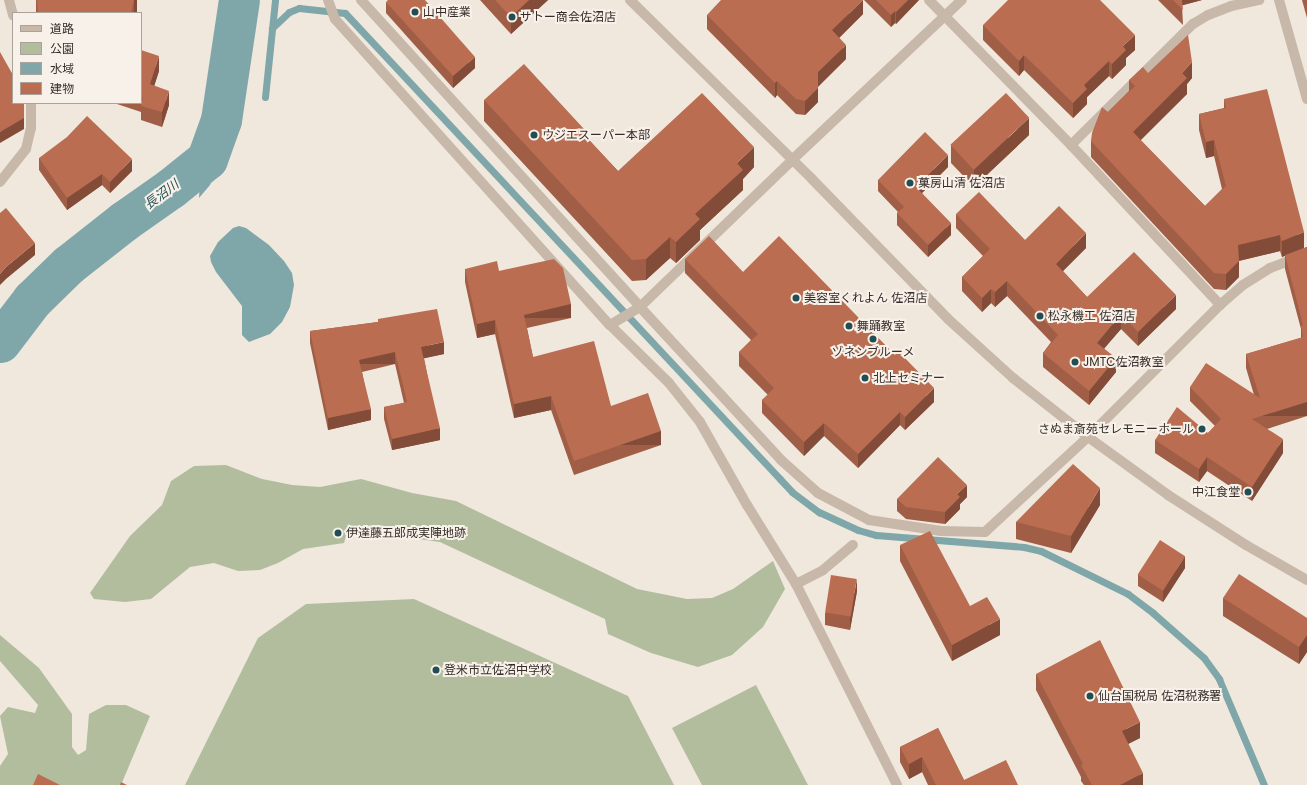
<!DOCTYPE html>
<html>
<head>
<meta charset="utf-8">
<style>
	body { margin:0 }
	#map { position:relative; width:1307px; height:785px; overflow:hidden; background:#f0e7dd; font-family:Poppins,"Noto Sans JP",sans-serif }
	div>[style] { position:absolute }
	.green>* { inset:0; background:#b2bd9e }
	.water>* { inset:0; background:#7fa7aa }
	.stream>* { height:7px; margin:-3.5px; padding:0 3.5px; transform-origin:3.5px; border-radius:3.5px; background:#7fa7aa }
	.river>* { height:41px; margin:-20.5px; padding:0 20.5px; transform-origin:20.5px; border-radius:20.5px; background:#7fa7aa }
	.minor>* { height:10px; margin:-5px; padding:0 5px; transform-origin:5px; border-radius:5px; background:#c7b8aa }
	.tertiary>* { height:10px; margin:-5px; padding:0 5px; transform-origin:5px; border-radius:5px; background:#c7b8aa }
	.wall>* { inset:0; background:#a05e46; transform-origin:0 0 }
	.shaded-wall>* { inset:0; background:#824c39; transform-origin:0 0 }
	.building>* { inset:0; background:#ba6d51; transform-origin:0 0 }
	.dots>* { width:11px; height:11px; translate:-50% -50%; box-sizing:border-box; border:2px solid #f8f1e9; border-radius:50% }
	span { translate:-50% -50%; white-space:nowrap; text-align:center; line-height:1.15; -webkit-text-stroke:4px #f8f1e9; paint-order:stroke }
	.poi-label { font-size:12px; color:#352d29 }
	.left { translate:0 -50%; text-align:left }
	.right { translate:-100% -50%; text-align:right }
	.water-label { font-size:13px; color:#224e53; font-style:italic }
	.legend { position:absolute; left:12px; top:12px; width:130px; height:92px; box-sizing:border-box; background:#f8f1e9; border:1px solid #aaa39c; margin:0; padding:5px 7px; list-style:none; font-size:12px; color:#352d29 }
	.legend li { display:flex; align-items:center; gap:8px; height:20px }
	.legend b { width:20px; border:1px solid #aaa39c }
</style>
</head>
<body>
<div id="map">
	<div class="green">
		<i style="clip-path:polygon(226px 465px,262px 479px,292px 485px,320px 487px,361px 479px,412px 493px,456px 501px,637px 589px,687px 599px,712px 598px,733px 589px,773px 561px,785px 589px,763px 627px,732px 655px,698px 667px,651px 653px,608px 634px,605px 619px,440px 542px,348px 529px,344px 543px,303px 549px,278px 563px,260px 570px,238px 571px,214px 563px,190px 567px,151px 599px,125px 602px,94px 599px,90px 593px,130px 536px,162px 505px,171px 481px,194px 466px)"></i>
		<i style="clip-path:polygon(414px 599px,628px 696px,674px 785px,185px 785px,258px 638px,306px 604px)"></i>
		<i style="clip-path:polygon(0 635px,39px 668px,72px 714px,72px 747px,78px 755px,86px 750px,89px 714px,106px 705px,126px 705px,150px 716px,121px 785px,0 785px,0 766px,8px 754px,0 716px,8px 707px,35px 713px,38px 705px,0 661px)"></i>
		<i style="clip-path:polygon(756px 685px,808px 785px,702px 785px,672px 728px)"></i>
	</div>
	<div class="water">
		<i style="clip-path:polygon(230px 0,247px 0,232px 112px,223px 149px,210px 185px,199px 198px,202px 149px,210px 136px,214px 124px)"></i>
		<i style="clip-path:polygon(239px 226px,246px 228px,269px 245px,284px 261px,292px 273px,294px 285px,290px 307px,282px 322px,270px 334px,249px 342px,242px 335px,242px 306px,216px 272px,211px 262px,210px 256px,218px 242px,233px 228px)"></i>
	</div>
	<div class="stream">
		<i style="left:272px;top:28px;width:23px;rotate:-43deg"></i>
		<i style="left:289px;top:12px;width:11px;rotate:-22deg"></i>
		<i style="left:299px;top:8px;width:46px;rotate:6.2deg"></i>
		<i style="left:345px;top:13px;width:637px;rotate:46.97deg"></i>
		<i style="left:780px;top:479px;width:18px;rotate:47deg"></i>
		<i style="left:792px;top:492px;width:34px;rotate:37deg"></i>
		<i style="left:819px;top:512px;width:43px;rotate:24.8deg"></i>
		<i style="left:858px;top:530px;width:19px;rotate:16deg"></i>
		<i style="left:876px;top:535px;width:148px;rotate:4.6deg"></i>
		<i style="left:1024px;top:547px;width:17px;rotate:13deg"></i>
		<i style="left:1041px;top:551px;width:97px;rotate:26.3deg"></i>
		<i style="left:1128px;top:594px;width:31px;rotate:37deg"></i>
		<i style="left:1153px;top:613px;width:68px;rotate:41.4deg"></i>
		<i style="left:1204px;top:658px;width:26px;rotate:54deg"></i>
		<i style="left:1219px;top:679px;width:115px;rotate:67deg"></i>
		<i style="left:265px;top:97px;width:98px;rotate:-84.1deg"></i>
	</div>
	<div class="river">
		<i style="left:0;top:342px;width:53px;rotate:-52.7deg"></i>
		<i style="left:32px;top:300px;width:50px;rotate:-44.2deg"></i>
		<i style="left:68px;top:265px;width:71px;rotate:-38.2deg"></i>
		<i style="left:124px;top:221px;width:57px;rotate:-35.1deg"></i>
		<i style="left:171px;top:188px;width:46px;rotate:-38.9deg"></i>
		<i style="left:207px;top:159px;width:41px;rotate:-70.3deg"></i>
		<i style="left:221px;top:120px;width:121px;rotate:-81.5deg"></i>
	</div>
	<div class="minor">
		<i style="left:9px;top:0;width:16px;rotate:75deg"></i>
		<i style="left:328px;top:0;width:20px;rotate:70deg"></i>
		<i style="left:335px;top:19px;width:411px;rotate:48.1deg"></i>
		<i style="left:610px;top:325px;width:83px;rotate:44.5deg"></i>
		<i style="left:669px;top:383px;width:50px;rotate:51.5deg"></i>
		<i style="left:700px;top:422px;width:95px;rotate:60.5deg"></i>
		<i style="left:747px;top:505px;width:93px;rotate:58.2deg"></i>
		<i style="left:796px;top:584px;width:225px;rotate:63.3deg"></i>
		<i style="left:361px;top:0;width:415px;rotate:47.7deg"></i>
		<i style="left:640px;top:307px;width:208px;rotate:47.3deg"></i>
		<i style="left:781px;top:460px;width:50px;rotate:41.7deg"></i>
		<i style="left:818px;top:493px;width:58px;rotate:27.9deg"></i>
		<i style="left:869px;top:520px;width:73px;rotate:8.7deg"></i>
		<i style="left:941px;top:531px;width:44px;rotate:1.3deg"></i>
		<i style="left:985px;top:532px;width:140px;rotate:-42.7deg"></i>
		<i style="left:1088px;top:437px;width:187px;rotate:-45deg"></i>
		<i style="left:1220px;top:305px;width:30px;rotate:-41deg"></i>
		<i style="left:1243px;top:285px;width:32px;rotate:-32deg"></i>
		<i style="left:1270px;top:268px;width:40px;rotate:-21deg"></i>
		<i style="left:929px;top:0;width:203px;rotate:45.6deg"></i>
		<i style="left:1071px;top:145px;width:219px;rotate:47deg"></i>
		<i style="left:1279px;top:0;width:103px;rotate:74.2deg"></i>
		<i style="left:1071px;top:145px;width:172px;rotate:-44.8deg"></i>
		<i style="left:1193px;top:24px;width:17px;rotate:-31deg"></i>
		<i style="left:1208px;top:15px;width:25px;rotate:-21deg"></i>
		<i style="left:1231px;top:6px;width:29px;rotate:-12deg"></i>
		<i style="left:0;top:182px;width:42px;rotate:-51.8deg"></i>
		<i style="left:26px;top:149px;width:22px;rotate:-77deg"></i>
		<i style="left:31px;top:128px;width:25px;rotate:-90deg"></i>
		<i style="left:610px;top:325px;width:35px;rotate:-31deg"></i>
		<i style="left:640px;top:307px;width:213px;rotate:-44deg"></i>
		<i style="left:796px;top:584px;width:30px;rotate:-27deg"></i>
		<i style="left:823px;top:570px;width:39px;rotate:-40deg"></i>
	</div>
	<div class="tertiary">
		<i style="left:630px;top:0;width:255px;rotate:44.5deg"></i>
		<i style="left:812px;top:179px;width:195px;rotate:45.8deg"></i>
		<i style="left:948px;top:319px;width:88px;rotate:42.2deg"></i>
		<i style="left:1013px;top:378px;width:95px;rotate:38.2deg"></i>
		<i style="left:1088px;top:437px;width:99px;rotate:35.9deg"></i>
		<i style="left:1168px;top:495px;width:93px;rotate:32.7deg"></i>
		<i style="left:1246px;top:545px;width:70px;rotate:29.8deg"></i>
		<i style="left:793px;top:159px;width:232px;rotate:-43.3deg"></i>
	</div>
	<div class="wall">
		<i style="left:36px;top:0;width:101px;height:13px"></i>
		<i style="clip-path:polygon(480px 0,548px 0,511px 34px)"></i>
		<i style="clip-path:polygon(864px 0,919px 0,896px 24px,895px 23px,891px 27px)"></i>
		<i style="clip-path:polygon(1158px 0,1202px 0,1182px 5px,1183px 25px)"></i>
		<i style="clip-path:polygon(1302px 0,1307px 0,1307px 18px)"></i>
		<i style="clip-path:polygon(386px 2px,475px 68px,453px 88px,386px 13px)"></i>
		<i style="clip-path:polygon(863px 14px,839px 38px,846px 59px,818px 86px,818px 102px,805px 115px,796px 114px,777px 95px,775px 98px,707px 29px,707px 15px)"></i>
		<i style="clip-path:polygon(983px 25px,1135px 50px,1126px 58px,1126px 65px,1112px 79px,1109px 76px,1087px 97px,1087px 104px,1073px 118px,1024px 70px,1019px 76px,983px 40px)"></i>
		<i style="clip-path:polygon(141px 50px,159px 71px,154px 86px,169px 105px,162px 127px,141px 120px,141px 112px,114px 103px,141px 103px)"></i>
		<i style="clip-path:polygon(1148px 73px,1192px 78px,1187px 84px,1187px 94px,1140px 140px,1205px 206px,1222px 189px,1214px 156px,1206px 158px,1199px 130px,1199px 114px,1224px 108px,1224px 99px,1304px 248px,1282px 257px,1280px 251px,1239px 261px,1239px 277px,1226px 290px,1214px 289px,1091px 157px,1091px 141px,1108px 112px,1129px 91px,1129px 80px)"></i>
		<i style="clip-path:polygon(484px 100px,584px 135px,618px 171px,754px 167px,743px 179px,743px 190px,700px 230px,700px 240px,676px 263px,670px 258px,646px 280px,632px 281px,484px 121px)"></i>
		<i style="clip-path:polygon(1029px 135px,974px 187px,951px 163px,951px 145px)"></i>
		<i style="clip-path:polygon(39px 158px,132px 171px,110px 193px,102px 185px,67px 210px,39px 170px)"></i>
		<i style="clip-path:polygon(948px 167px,922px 193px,951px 235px,928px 257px,897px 225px,897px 213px,898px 212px,878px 191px,878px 180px)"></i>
		<i style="clip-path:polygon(956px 214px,1025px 240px,1086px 248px,1063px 271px,1087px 297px,1176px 309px,1138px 346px,1121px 329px,1104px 348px,1116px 372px,1089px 405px,1043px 367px,1043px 353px,1051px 342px,1007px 296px,995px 307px,991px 303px,982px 312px,962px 291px,962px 277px,983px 256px,956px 228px)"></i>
		<i style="clip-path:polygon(1307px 247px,1307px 416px,1267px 429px,1283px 453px,1252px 501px,1207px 471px,1199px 482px,1155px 453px,1155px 440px,1208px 433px,1215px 426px,1190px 401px,1190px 387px,1254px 395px,1246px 368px,1246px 354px,1301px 338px,1301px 329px,1285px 269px,1285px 255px)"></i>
		<i style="clip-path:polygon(685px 259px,743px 272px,934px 402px,905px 430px,900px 425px,858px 468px,824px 436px,804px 456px,762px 413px,762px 400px,768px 395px,739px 366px,739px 352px,751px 340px,685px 273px)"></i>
		<i style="clip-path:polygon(465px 269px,499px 271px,571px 318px,527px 328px,533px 357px,611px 406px,661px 445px,574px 475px,551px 410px,514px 418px,495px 334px,477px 338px,465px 282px)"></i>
		<i style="clip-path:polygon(378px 319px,444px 354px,424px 358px,440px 440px,392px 450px,384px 419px,384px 407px,404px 403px,395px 364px,362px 372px,371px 420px,328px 430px,310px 343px,310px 331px,378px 322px)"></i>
		<i style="clip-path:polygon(967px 497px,960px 504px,960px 509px,945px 524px,906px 519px,897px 511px,897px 499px)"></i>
		<i style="clip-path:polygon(1100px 505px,1071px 553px,1016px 539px,1016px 522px)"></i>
		<i style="clip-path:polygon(900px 545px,1000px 635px,952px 661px,900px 561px)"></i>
		<i style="clip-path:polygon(1185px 568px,1163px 602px,1138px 586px,1138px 575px)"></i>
		<i style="clip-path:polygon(857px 591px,850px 630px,825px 625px,825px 613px)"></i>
		<i style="clip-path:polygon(1223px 598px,1307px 618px,1307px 652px,1299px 664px,1223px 616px)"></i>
		<i style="clip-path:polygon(1036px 674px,1140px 738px,1128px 744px,1143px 785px,1084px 785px,1081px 781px,1081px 777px,1036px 690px)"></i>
		<i style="clip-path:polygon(938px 728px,964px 780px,1018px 785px,928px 785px,922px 772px,909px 779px,900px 762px,900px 747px)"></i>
	</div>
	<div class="shaded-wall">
		<i style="left:134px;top:0;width:3px;height:13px"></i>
		<i style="clip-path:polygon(529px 0,548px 0,511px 34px,511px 17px)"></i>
		<i style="clip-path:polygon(863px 0,863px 14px,832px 45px,832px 30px)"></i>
		<i style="clip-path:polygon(908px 0,919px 0,896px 24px,896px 12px)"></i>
		<i style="clip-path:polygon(1180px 0,1202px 0,1180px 6px)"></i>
		<i style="clip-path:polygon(895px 11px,895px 23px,891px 27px,891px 15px)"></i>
		<i style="clip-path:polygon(1135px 35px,1135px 50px,1126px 58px,1126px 65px,1112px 79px,1112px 64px,1123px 46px)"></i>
		<i style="clip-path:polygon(846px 45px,846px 59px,818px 87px,818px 72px)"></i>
		<i style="clip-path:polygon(1024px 55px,1024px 70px,1019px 76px,1019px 61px)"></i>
		<i style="clip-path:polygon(159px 56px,159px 71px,150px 99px,150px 84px)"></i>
		<i style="clip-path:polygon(475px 57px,475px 68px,453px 88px,453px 76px)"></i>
		<i style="clip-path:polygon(1109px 61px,1109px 76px,1087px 97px,1087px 104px,1073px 118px,1073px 103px,1084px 85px)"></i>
		<i style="clip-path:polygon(1192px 62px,1192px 78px,1187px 84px,1187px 94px,1133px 148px,1133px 132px,1182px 73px)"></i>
		<i style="clip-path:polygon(777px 81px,777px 95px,775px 98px,775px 83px)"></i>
		<i style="clip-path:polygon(818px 88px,818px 102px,805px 115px,805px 101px)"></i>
		<i style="clip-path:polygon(169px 91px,169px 105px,162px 127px,162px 112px)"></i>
		<i style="clip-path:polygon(24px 103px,24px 129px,0 143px,0 132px)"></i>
		<i style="clip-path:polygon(1029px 118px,1029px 135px,974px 187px,974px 170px)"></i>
		<i style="clip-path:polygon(584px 129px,584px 150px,581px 131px)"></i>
		<i style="clip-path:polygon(1214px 140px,1214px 156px,1206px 158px,1206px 142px)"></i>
		<i style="clip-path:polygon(754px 147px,754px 167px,743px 179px,743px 190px,700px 230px,700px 240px,676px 263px,676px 242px,695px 214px,737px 163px)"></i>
		<i style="clip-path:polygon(948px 155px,948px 167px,916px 199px,916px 187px)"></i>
		<i style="clip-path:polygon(132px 159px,132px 171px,110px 193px,110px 182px)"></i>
		<i style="clip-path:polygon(102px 174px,102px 185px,67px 210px,67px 198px)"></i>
		<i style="clip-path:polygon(951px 223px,951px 235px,928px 257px,928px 245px)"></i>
		<i style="clip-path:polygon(1304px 232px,1304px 248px,1282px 257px,1282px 241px)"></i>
		<i style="clip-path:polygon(1086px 233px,1086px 248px,1056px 278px,1056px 264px)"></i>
		<i style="clip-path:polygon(1280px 235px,1280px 251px,1238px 261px,1238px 245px)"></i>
		<i style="clip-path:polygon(670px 237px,670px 258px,646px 280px,646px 259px)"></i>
		<i style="clip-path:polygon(35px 243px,35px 255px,6px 279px,0 285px,0 274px,6px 267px)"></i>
		<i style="clip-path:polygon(1239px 261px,1239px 277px,1226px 290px,1226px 274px)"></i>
		<i style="clip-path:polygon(1007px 281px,1007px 296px,995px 307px,995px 292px)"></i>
		<i style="clip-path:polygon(991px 289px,991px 303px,982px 312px,982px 298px)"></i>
		<i style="clip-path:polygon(1176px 295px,1176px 309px,1138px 346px,1138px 332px)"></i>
		<i style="left:571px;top:304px;width:14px;height:48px;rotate:90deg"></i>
		<i style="clip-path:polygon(1121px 314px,1121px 329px,1097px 357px,1097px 343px)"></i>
		<i style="clip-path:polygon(495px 320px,495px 334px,477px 338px,477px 324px)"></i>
		<i style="clip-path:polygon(444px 342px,444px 354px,421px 359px,421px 347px)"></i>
		<i style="left:395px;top:352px;width:12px;height:37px;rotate:90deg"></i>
		<i style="clip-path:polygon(1116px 358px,1116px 372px,1089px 405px,1089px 391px)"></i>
		<i style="clip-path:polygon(934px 388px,934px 402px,905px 430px,905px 417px)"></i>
		<i style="clip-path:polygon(551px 396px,551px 410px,514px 418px,514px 404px)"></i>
		<i style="left:1307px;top:402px;width:14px;height:58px;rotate:90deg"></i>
		<i style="clip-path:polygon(371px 409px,371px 420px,328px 430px,328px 418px)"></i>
		<i style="clip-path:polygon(900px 412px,900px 425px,858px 468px,858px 454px)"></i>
		<i style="clip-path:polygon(824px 423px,824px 436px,804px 456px,804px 442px)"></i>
		<i style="clip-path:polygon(440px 428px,440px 440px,392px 450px,392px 439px)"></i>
		<i style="left:661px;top:431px;width:14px;height:92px;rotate:90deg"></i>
		<i style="clip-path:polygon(1283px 439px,1283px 453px,1252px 501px,1252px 487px)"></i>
		<i style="clip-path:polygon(1207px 457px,1207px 471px,1199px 482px,1199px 469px)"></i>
		<i style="clip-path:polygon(967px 485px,967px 497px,960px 504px,960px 509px,945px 524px,945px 512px,957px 494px)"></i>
		<i style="clip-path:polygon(1100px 488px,1100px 505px,1071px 553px,1071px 536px)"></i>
		<i style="clip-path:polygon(1185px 556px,1185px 568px,1163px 602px,1163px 591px)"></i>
		<i style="clip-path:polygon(857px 579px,857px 591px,850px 630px,850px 618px)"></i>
		<i style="clip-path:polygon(1000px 619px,1000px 635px,952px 661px,952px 645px)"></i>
		<i style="clip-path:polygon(1307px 635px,1307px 652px,1299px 664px,1299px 647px)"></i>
		<i style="clip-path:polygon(1140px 722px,1140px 738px,1122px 747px,1122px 731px)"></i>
		<i style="clip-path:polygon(922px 757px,922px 772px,909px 779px,909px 764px)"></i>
		<i style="clip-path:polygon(1143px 773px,1143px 785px,1120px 785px)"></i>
	</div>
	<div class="building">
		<i style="clip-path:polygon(37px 0,134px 0,131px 13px,116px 13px,117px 12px,110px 13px,38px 13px)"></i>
		<i style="clip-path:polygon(388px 0,425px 0,475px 57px,453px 76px,386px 2px)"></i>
		<i style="clip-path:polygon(495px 0,529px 0,511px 17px)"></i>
		<i style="clip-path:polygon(721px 0,863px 0,832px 30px,846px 45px,818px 72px,818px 88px,805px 101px,796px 99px,777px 81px,775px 83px,707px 15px)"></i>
		<i style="clip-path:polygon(876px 0,908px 0,896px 12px,895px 11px,891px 15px)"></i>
		<i style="clip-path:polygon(1008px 0,1100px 0,1135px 35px,1123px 46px,1126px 50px,1112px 64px,1109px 61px,1084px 85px,1087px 89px,1073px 103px,1024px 55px,1019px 61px,983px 25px)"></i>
		<i style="clip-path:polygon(1173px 0,1182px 0,1183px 10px)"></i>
		<i style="clip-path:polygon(1188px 35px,1192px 62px,1182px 73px,1187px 78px,1133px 132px,1205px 206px,1226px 186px,1214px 140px,1206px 142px,1199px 114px,1226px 108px,1224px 99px,1267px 89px,1304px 232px,1282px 241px,1280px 235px,1238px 245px,1239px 261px,1226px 274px,1214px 273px,1091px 141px,1092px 133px,1102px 107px,1108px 112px,1135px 86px,1129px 80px,1143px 67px,1148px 73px)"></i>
		<i style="clip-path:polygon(141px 50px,159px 56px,150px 84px,169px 91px,162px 112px,141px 106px,143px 98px,141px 97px)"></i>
		<i style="clip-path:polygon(0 52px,13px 75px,13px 103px,24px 103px,24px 118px,0 132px)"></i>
		<i style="clip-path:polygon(524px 64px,584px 129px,581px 131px,618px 171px,702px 93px,754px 147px,737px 163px,743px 170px,695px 214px,700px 219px,676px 242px,670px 237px,646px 259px,632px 260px,484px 100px)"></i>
		<i style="left:1006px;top:93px;width:34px;height:76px;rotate:47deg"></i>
		<i style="clip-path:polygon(87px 116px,132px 159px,110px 182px,102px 174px,67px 198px,39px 158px,67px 137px)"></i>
		<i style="clip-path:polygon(925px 132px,948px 155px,916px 187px,951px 223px,928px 245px,897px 213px,904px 207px,878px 180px)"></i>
		<i style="clip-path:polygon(979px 192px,1025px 240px,1059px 206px,1086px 233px,1056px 264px,1087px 297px,1134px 252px,1176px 295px,1138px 332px,1121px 314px,1097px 343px,1116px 358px,1089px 391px,1043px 353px,1058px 335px,1007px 281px,995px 292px,991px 289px,982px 298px,962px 277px,990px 249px,956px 214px)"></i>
		<i style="clip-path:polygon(6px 208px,35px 243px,6px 267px,0 274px,0 213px)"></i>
		<i style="clip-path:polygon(709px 236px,743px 272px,779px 236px,895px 355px,898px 351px,934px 388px,905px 417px,900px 412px,858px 454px,824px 423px,804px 442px,762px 400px,774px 388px,739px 352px,758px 334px,685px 259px)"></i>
		<i style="clip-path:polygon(1307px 247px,1307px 402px,1252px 419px,1283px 439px,1252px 487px,1207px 457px,1199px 469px,1155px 440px,1177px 407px,1208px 433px,1221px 419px,1190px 387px,1206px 363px,1260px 398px,1246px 354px,1303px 337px,1301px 326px,1303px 325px,1285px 255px)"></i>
		<i style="clip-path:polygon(554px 259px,563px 268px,571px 304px,524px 315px,533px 357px,594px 341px,611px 406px,648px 393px,661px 431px,574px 461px,551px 396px,514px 404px,495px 320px,477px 324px,465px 269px,497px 261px,499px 271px)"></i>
		<i style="clip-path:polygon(437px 309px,444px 342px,421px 347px,440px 428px,392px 439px,384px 407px,407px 402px,395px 352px,359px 360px,371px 409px,328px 418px,310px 331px,378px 322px,378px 319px)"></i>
		<i style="clip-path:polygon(938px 457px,967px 485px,957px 494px,960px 497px,945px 512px,906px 507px,897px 499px)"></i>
		<i style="clip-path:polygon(1073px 464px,1100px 488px,1071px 536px,1016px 522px)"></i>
		<i style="clip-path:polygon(930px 531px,970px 606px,987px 597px,1000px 619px,952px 645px,900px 545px)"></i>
		<i style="left:1160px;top:540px;width:30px;height:41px;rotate:33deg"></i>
		<i style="clip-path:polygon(1239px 574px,1307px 618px,1307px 635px,1299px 647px,1223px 598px)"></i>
		<i style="left:831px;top:575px;width:26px;height:38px;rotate:9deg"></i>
		<i style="clip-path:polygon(1100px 640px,1140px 722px,1122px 731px,1143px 773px,1120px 785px,1092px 785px,1081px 765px,1083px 764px,1036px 674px)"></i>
		<i style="clip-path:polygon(938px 728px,964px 780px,1006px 760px,1018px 785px,936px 785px,922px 757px,909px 764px,900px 747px)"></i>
		<i style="clip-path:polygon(38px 774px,60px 785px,33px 785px)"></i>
		<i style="clip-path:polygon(121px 782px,127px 785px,120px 785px)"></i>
	</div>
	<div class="dots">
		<i style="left:415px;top:12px;background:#224e53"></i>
		<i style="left:512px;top:17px;background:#224e53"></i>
		<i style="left:534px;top:135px;background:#224e53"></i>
		<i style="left:910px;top:183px;background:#224e53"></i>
		<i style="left:796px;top:298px;background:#224e53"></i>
		<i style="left:1040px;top:316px;background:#224e53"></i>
		<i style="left:849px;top:326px;background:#224e53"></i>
		<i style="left:873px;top:339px;background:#224e53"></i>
		<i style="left:1075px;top:362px;background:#224e53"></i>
		<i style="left:865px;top:378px;background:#224e53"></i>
		<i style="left:1202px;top:429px;background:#224e53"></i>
		<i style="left:1248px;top:492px;background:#224e53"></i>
		<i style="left:338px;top:533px;background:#224e53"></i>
		<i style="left:436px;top:670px;background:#224e53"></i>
		<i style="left:1090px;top:696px;background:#224e53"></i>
	</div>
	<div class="poi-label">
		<span class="left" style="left:423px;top:12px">山中産業</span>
		<span class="left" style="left:520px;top:17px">サトー商会佐沼店</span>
		<span class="left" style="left:542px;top:135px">ウジエスーパー本部</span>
		<span class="left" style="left:918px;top:183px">菓房山清 佐沼店</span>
		<span class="left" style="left:804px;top:298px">美容室くれよん 佐沼店</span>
		<span class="left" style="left:1048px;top:316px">松永機工 佐沼店</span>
		<span class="left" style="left:857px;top:326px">舞踊教室</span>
		<span style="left:873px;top:352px">ゾネンブルーメ</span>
		<span class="left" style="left:1083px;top:362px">JMTC佐沼教室</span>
		<span class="left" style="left:873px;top:378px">北上セミナー</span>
		<span class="right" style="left:1194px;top:429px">さぬま斎苑セレモニーホール</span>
		<span class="right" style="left:1240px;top:492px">中江食堂</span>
		<span class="left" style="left:346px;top:533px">伊達藤五郎成実陣地跡</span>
		<span class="left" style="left:444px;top:670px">登米市立佐沼中学校</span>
		<span class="left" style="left:1098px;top:696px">仙台国税局 佐沼税務署</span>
	</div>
	<div class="water-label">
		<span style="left:162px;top:195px;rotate:-37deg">長沼川</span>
	</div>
	<ul class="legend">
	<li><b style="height:5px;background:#c7b8aa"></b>道路</li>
	<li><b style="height:11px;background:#b2bd9e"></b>公園</li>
	<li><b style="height:11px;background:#7fa7aa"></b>水域</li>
	<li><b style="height:11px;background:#ba6d51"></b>建物</li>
	</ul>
</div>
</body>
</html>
